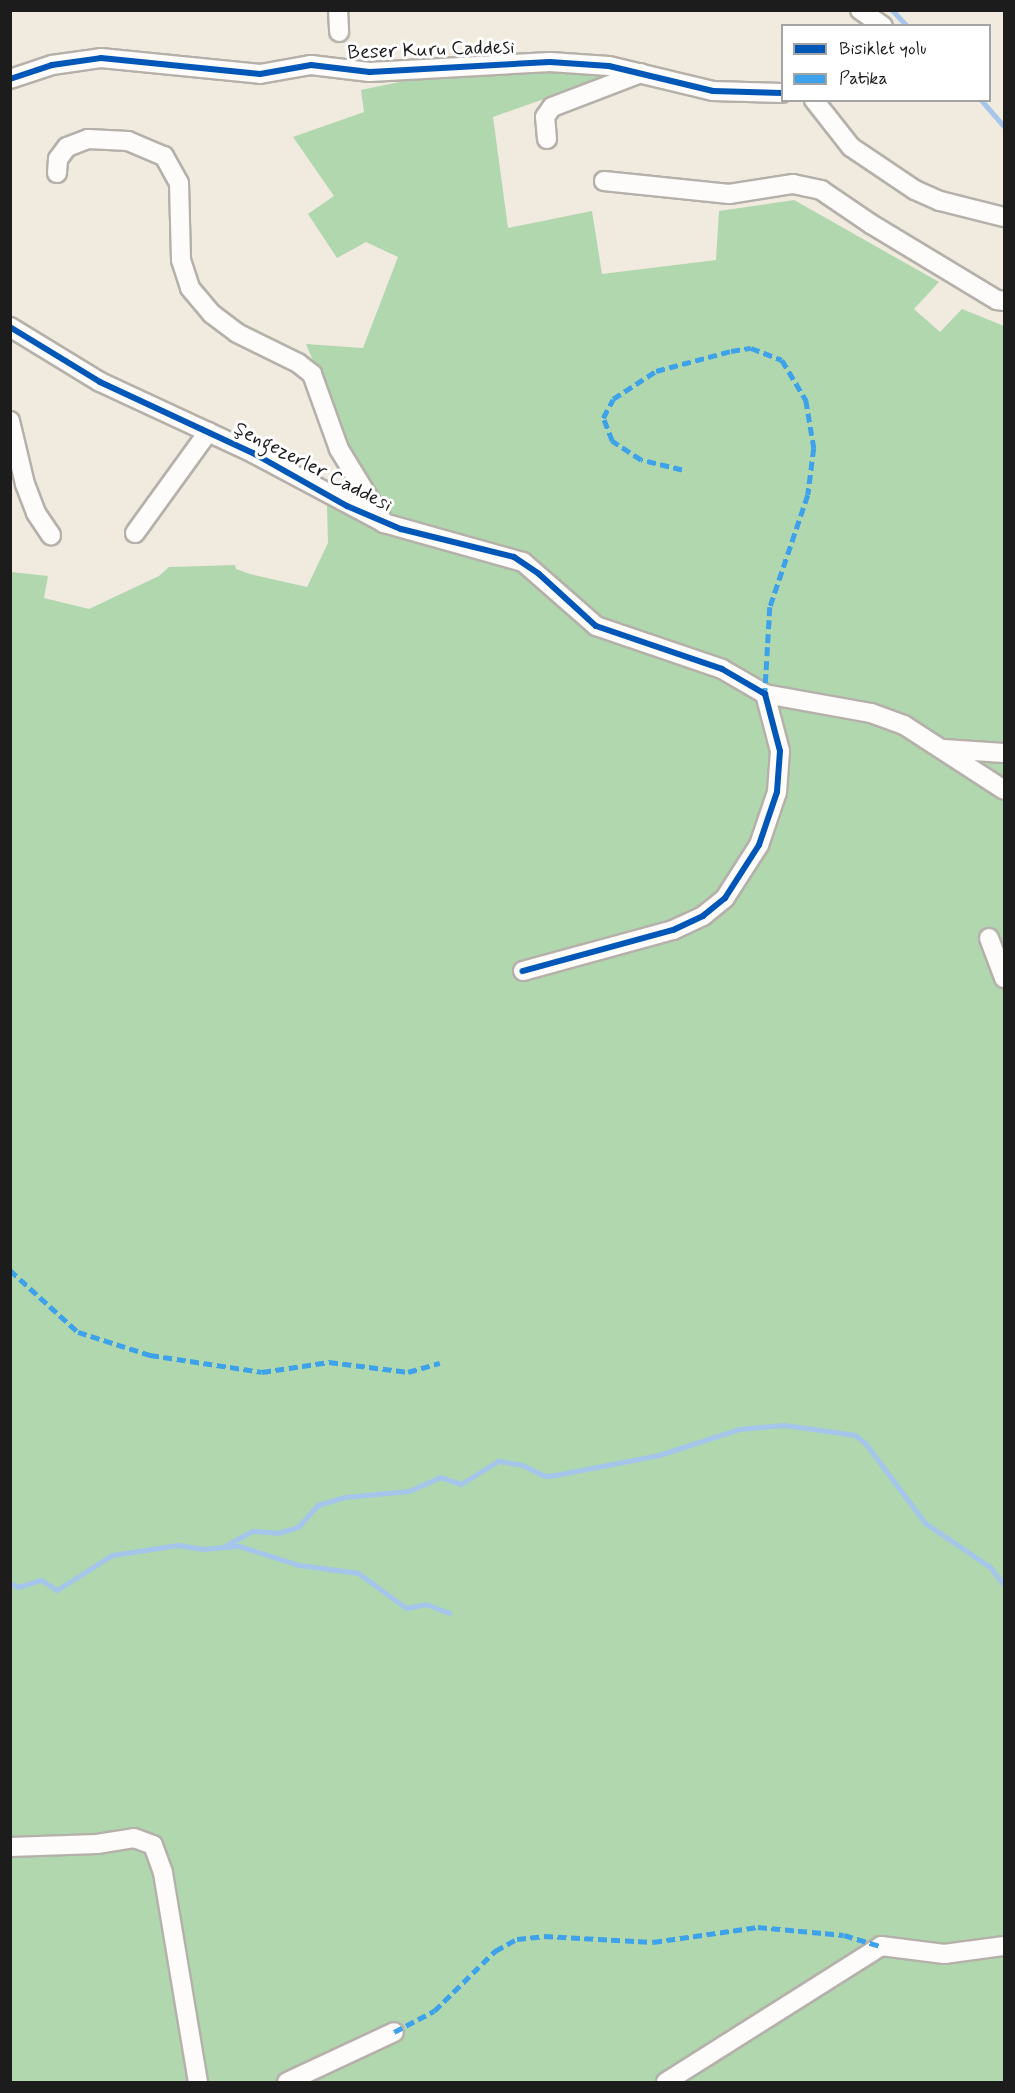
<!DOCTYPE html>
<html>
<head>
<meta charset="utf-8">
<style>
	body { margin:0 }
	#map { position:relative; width:1015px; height:2093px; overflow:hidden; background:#f0eadf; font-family:Mynerve,sans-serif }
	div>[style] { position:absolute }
	.green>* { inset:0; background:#b1d7af }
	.stream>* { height:5px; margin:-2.5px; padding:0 2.5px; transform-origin:2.5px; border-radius:2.5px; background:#a5c5eb }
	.roads { filter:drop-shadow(2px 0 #b5b1aa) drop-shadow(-2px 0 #b5b1aa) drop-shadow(0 2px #b5b1aa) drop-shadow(0 -2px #b5b1aa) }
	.minor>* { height:18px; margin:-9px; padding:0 9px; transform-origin:9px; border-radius:9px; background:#fdfcfa }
	.quiet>* { height:4.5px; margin-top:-2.25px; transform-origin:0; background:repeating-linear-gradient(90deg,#3da2ea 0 9px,transparent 0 13.5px) }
	.cycleway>* { height:6px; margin:-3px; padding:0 3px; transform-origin:3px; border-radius:3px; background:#0057b8 }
	span { translate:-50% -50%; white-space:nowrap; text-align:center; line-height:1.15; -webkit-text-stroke:6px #fff; paint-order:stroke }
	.street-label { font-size:20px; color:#1c1c1c }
	.frame { position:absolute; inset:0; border:12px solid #1c1c1c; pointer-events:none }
	.legend { position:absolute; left:781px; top:24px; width:210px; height:78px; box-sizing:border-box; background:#fff; border:2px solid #a4a4a4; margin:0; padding:8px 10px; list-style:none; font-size:18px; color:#1c1c1c }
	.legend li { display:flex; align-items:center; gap:12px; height:30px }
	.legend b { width:30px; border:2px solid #a4a4a4 }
</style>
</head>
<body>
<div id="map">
	<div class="green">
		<i style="clip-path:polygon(577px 69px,606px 77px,493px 117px,508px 228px,592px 211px,602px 274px,716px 260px,719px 211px,794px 200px,939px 282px,914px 309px,940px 332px,962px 309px,1004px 326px,1004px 2082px,11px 2082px,11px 572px,48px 576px,44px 598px,89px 609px,159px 576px,169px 567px,235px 565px,236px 569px,250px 574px,307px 587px,328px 543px,327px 505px,389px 536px,388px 509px,355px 463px,306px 344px,363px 348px,398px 257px,366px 242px,337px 258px,308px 214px,334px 196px,293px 137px,364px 112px,361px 90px,428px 76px)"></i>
	</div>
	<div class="stream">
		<i style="left:892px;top:10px;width:22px;rotate:47deg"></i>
		<i style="left:981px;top:100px;width:35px;rotate:49deg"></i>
		<i style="left:225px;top:1546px;width:31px;rotate:-29deg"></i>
		<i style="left:252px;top:1531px;width:26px;rotate:4deg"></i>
		<i style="left:278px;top:1533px;width:21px;rotate:-17deg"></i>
		<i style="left:298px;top:1527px;width:30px;rotate:-48deg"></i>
		<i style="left:318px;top:1505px;width:28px;rotate:-17deg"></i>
		<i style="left:345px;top:1497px;width:64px;rotate:-5.4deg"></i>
		<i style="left:409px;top:1491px;width:34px;rotate:-24deg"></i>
		<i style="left:440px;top:1477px;width:22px;rotate:18deg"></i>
		<i style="left:461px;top:1484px;width:44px;rotate:-31.9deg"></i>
		<i style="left:498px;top:1461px;width:24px;rotate:9deg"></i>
		<i style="left:522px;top:1465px;width:25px;rotate:26deg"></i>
		<i style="left:545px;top:1476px;width:10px;rotate:-6deg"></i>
		<i style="left:555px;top:1475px;width:106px;rotate:-10.9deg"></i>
		<i style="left:659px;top:1455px;width:84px;rotate:-18deg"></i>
		<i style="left:739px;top:1429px;width:45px;rotate:-5.1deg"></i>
		<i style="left:784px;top:1425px;width:72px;rotate:8deg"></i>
		<i style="left:855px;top:1435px;width:13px;rotate:39deg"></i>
		<i style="left:865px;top:1443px;width:100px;rotate:53.1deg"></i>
		<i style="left:925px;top:1523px;width:78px;rotate:34.1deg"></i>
		<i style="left:990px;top:1567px;width:23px;rotate:52deg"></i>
		<i style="left:10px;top:1583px;width:9px;rotate:27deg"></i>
		<i style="left:18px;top:1587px;width:24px;rotate:-17deg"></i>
		<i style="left:41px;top:1580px;width:19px;rotate:32deg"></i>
		<i style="left:57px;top:1590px;width:65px;rotate:-32.5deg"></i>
		<i style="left:112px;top:1555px;width:67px;rotate:-8.6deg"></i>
		<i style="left:178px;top:1545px;width:24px;rotate:9deg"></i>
		<i style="left:202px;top:1549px;width:37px;rotate:-5deg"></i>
		<i style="left:239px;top:1546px;width:63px;rotate:17.6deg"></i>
		<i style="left:299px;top:1565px;width:60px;rotate:7.7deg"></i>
		<i style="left:358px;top:1573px;width:59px;rotate:36.1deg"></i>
		<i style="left:406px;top:1608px;width:20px;rotate:-11deg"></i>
		<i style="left:426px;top:1604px;width:25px;rotate:21deg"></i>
	</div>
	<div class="roads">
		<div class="minor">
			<i style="left:338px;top:10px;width:22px;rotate:87deg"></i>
			<i style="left:860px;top:10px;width:28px;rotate:35deg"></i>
			<i style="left:10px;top:79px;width:44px;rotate:-18.4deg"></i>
			<i style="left:52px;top:65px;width:49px;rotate:-8.1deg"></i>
			<i style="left:101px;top:58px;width:160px;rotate:5.7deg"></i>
			<i style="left:260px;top:74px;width:52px;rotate:-10deg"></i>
			<i style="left:311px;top:65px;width:59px;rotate:6.8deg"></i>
			<i style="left:370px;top:72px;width:180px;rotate:-3.2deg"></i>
			<i style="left:550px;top:62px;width:59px;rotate:3.9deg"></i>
			<i style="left:609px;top:66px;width:107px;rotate:13.5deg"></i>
			<i style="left:713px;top:91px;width:69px;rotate:1.7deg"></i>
			<i style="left:814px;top:100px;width:60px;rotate:51.8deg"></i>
			<i style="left:851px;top:147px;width:77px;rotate:33.9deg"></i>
			<i style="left:915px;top:190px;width:27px;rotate:24deg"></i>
			<i style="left:940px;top:201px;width:66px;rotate:14deg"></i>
			<i style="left:547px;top:139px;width:22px;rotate:-95deg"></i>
			<i style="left:545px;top:117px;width:12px;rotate:-55deg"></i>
			<i style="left:552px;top:107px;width:95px;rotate:-20.9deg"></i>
			<i style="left:57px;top:173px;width:14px;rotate:-86deg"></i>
			<i style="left:58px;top:159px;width:15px;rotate:-53deg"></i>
			<i style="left:67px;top:147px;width:22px;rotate:-21deg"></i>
			<i style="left:88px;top:139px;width:40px;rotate:2.9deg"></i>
			<i style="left:128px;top:141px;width:39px;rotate:23deg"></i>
			<i style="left:164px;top:156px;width:31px;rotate:61deg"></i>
			<i style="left:179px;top:183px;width:77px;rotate:88.5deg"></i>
			<i style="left:181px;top:260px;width:29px;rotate:72deg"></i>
			<i style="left:190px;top:288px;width:34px;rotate:50deg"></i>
			<i style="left:212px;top:314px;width:31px;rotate:37deg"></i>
			<i style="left:237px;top:333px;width:68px;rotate:26.2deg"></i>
			<i style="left:298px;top:363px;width:18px;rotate:38deg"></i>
			<i style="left:312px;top:374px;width:80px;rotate:70.2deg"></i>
			<i style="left:339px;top:449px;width:87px;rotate:58.7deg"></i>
			<i style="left:604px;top:181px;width:126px;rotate:5.9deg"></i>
			<i style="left:729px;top:194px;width:65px;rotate:-8.9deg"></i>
			<i style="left:793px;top:184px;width:29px;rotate:12deg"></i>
			<i style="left:821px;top:190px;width:60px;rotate:34.2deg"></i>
			<i style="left:871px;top:224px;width:147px;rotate:31.1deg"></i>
			<i style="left:997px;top:300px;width:7px;rotate:8deg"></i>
			<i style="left:10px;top:327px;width:105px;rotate:31.4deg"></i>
			<i style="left:100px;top:382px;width:169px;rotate:24.9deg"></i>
			<i style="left:253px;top:453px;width:149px;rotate:28.1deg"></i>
			<i style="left:384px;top:523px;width:144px;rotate:15.7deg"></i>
			<i style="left:523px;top:562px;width:97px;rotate:41.2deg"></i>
			<i style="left:596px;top:626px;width:133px;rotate:18.8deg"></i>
			<i style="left:722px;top:669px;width:50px;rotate:30.2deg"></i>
			<i style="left:765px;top:694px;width:108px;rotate:10.2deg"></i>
			<i style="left:871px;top:713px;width:35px;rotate:20deg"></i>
			<i style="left:904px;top:725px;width:119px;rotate:33deg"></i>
			<i style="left:10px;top:421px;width:65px;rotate:76.6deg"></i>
			<i style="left:25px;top:484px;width:31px;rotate:69deg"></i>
			<i style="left:36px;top:513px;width:27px;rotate:56deg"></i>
			<i style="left:135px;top:533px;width:125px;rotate:-54.1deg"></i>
			<i style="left:944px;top:749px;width:60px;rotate:3.8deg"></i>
			<i style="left:989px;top:938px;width:43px;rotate:69.4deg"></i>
			<i style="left:523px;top:971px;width:156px;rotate:-15.3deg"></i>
			<i style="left:673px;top:930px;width:33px;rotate:-25deg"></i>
			<i style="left:703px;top:916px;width:28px;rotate:-39deg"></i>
			<i style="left:725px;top:898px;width:63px;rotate:-57.3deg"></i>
			<i style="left:759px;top:845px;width:56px;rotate:-71.2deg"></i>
			<i style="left:777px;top:792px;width:41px;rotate:-85.8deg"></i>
			<i style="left:780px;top:751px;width:59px;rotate:-104.7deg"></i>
			<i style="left:10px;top:1847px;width:87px;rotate:-2deg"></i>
			<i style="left:97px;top:1844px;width:37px;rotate:-9deg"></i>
			<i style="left:134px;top:1838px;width:20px;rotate:20deg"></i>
			<i style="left:153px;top:1845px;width:30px;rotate:70deg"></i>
			<i style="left:163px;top:1873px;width:212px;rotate:80.5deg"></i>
			<i style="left:287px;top:2082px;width:118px;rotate:-25deg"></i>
			<i style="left:666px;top:2082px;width:254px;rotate:-32.3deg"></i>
			<i style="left:881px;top:1946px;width:64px;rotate:7.2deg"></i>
			<i style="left:944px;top:1954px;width:61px;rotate:-7.6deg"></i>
		</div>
	</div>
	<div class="quiet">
		<i style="left:682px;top:470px;width:42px;rotate:-166.3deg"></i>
		<i style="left:641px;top:460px;width:35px;rotate:-147deg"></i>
		<i style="left:612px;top:441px;width:25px;rotate:-111deg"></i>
		<i style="left:603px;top:418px;width:21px;rotate:-62deg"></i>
		<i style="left:613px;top:399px;width:51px;rotate:-33.1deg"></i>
		<i style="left:656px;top:371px;width:78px;rotate:-14.9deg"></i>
		<i style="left:731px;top:351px;width:20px;rotate:-9deg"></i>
		<i style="left:751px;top:348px;width:33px;rotate:21deg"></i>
		<i style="left:782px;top:360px;width:47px;rotate:59deg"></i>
		<i style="left:806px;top:400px;width:49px;rotate:80.5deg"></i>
		<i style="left:814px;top:448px;width:47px;rotate:97.3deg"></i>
		<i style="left:808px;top:495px;width:118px;rotate:108.7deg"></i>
		<i style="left:770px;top:607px;width:87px;rotate:93.3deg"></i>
		<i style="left:10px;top:1270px;width:92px;rotate:42.4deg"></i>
		<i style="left:78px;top:1332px;width:76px;rotate:17.7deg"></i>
		<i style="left:150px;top:1355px;width:113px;rotate:8.6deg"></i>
		<i style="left:262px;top:1372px;width:68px;rotate:-8.5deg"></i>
		<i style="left:329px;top:1362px;width:80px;rotate:7.2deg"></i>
		<i style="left:408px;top:1372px;width:33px;rotate:-16deg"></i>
		<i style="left:394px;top:2032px;width:45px;rotate:-27.7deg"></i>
		<i style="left:434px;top:2011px;width:86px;rotate:-44.5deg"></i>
		<i style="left:495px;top:1951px;width:25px;rotate:-29deg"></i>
		<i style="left:517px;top:1939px;width:27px;rotate:-6deg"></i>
		<i style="left:544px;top:1936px;width:109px;rotate:3.2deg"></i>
		<i style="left:653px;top:1942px;width:106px;rotate:-8.1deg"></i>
		<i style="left:758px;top:1927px;width:86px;rotate:5.3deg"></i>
		<i style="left:844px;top:1935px;width:39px;rotate:17deg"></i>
	</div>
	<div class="cycleway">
		<i style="left:10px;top:79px;width:44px;rotate:-18.4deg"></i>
		<i style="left:52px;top:65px;width:49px;rotate:-8.1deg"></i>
		<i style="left:101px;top:58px;width:160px;rotate:5.7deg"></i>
		<i style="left:260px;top:74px;width:52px;rotate:-10deg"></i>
		<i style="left:311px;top:65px;width:59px;rotate:6.8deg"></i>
		<i style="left:370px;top:72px;width:180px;rotate:-3.2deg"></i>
		<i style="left:550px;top:62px;width:59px;rotate:3.9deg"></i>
		<i style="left:609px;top:66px;width:107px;rotate:13.5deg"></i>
		<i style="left:713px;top:91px;width:69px;rotate:1.7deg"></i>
		<i style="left:10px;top:327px;width:105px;rotate:31.4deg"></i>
		<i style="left:100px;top:382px;width:169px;rotate:24.9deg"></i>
		<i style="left:253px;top:453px;width:108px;rotate:29.4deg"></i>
		<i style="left:347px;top:506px;width:59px;rotate:23.1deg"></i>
		<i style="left:401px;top:529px;width:116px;rotate:13.9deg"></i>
		<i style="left:514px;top:557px;width:30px;rotate:34deg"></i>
		<i style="left:539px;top:574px;width:77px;rotate:42.4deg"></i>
		<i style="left:596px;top:626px;width:133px;rotate:18.8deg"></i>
		<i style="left:722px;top:669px;width:50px;rotate:30.2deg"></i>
		<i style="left:765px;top:694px;width:59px;rotate:75.3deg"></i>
		<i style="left:780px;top:751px;width:41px;rotate:94.2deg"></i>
		<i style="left:777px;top:792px;width:56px;rotate:108.8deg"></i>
		<i style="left:759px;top:845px;width:63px;rotate:122.7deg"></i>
		<i style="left:725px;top:898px;width:28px;rotate:141deg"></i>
		<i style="left:703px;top:916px;width:33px;rotate:155deg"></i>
		<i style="left:673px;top:930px;width:156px;rotate:164.7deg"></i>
	</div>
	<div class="street-label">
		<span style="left:431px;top:50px;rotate:-2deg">Beser Kuru Caddesi</span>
		<span style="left:313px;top:467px;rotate:27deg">Şengezerler Caddesi</span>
	</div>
	<div class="frame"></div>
	<ul class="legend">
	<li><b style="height:8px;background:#0057b8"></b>Bisiklet yolu</li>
	<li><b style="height:8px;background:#3da2ea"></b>Patika</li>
	</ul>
</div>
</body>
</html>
